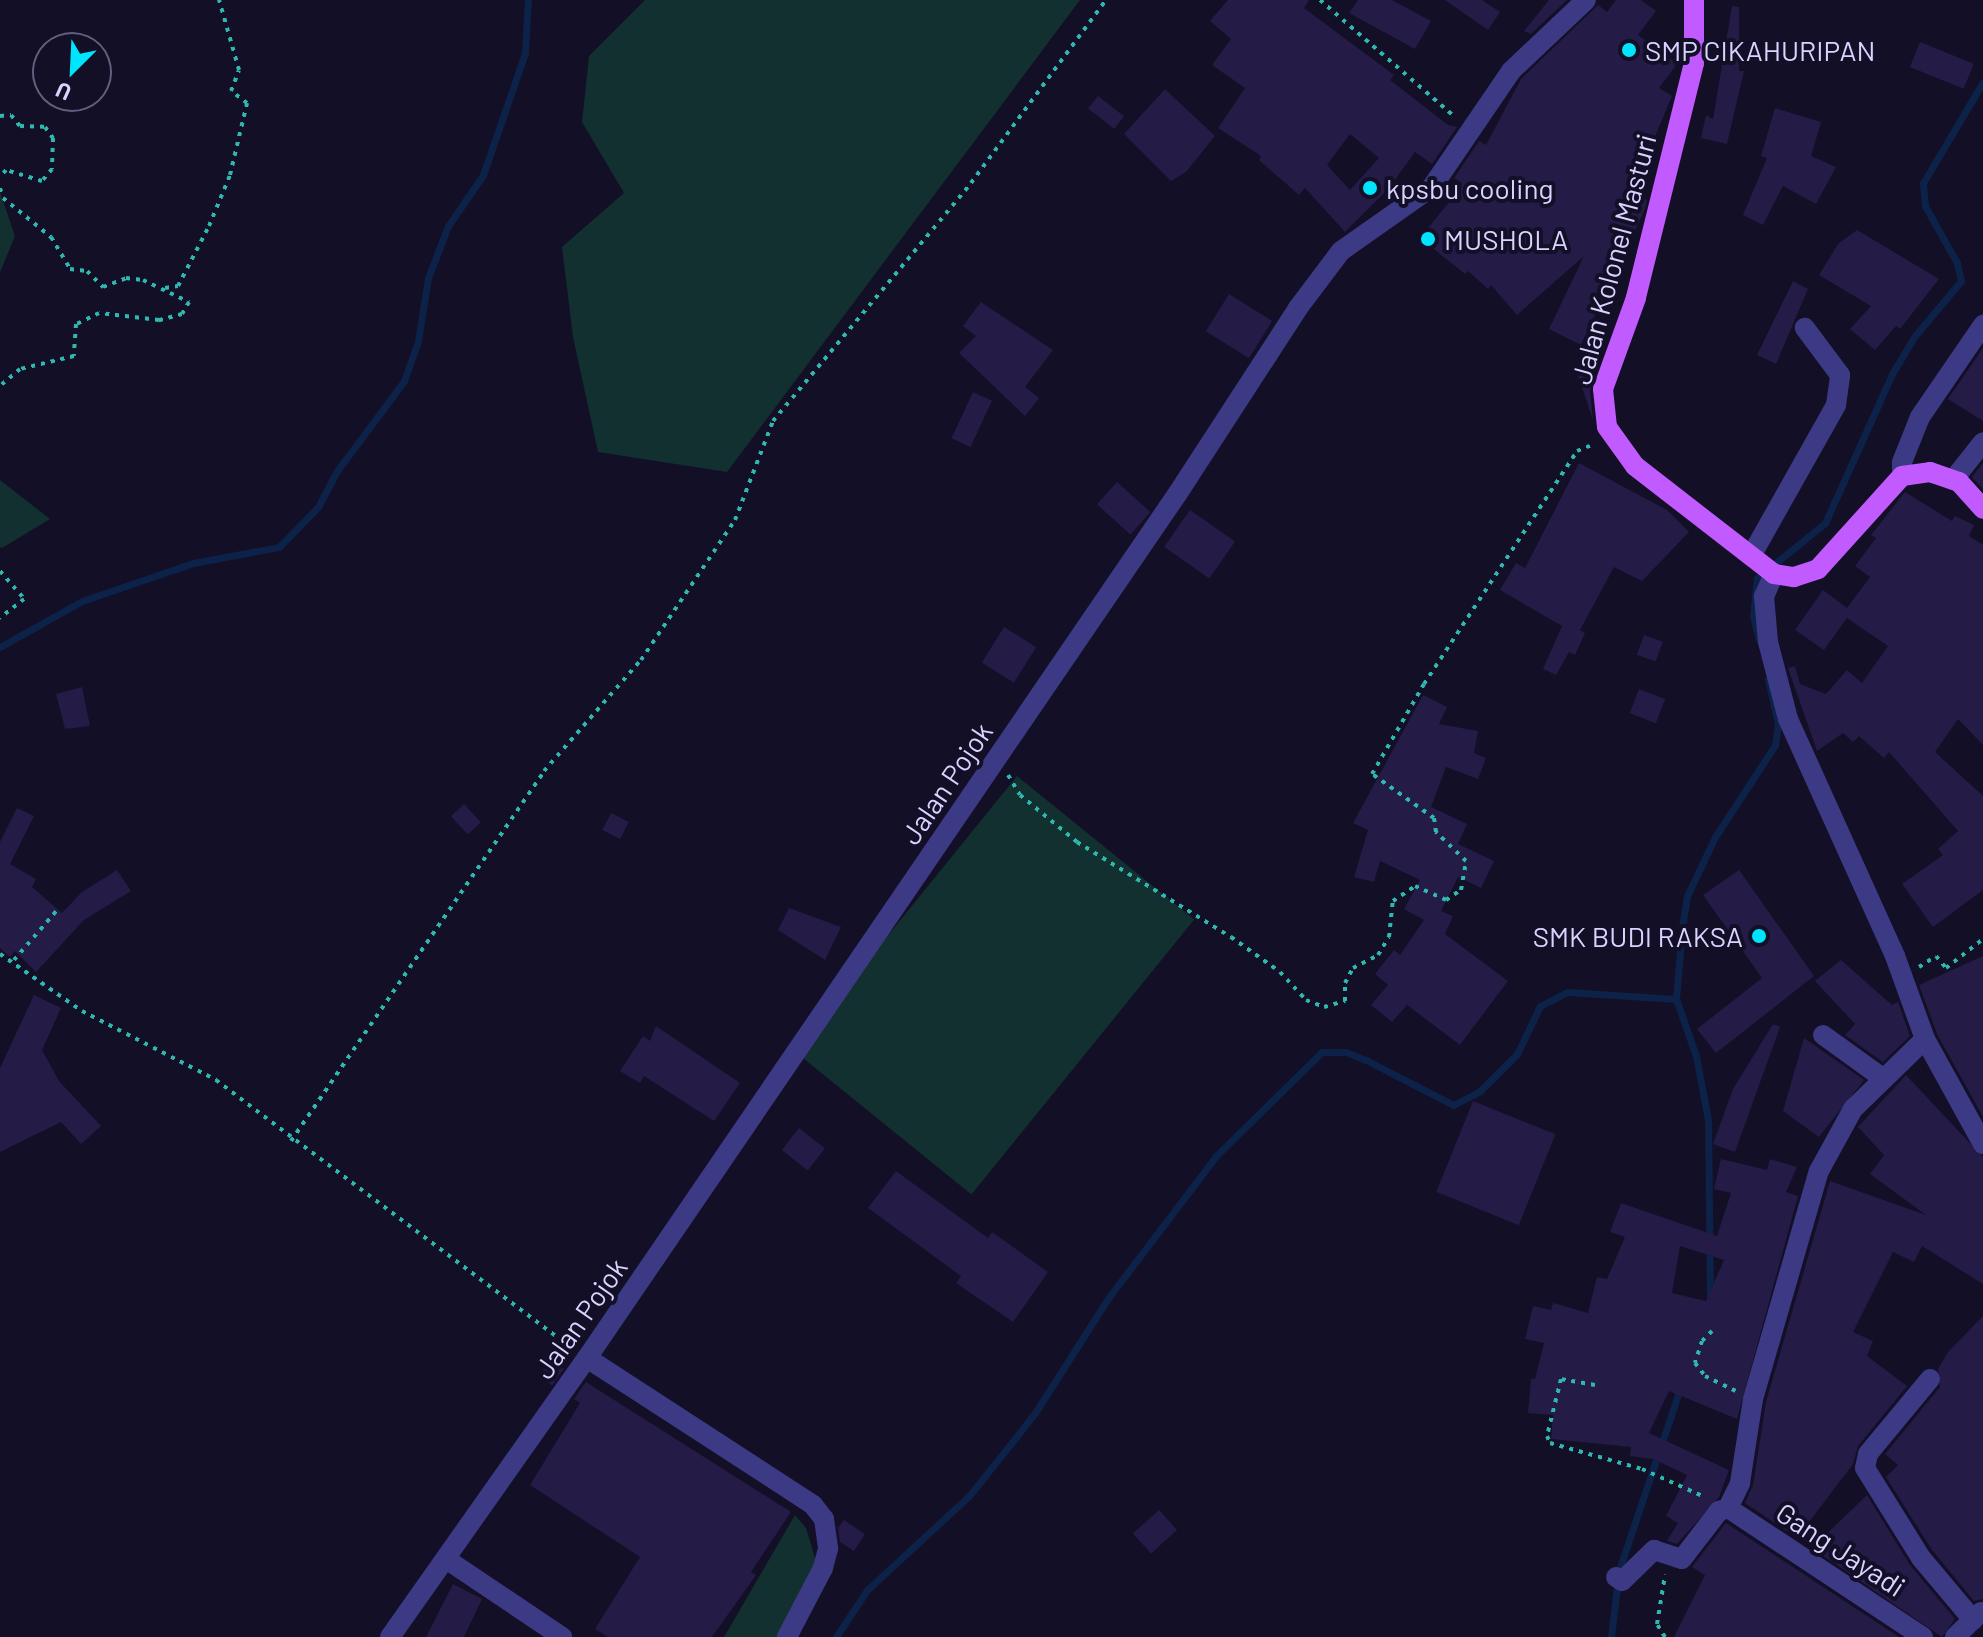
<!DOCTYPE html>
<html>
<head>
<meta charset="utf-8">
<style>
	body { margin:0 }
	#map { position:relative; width:1983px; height:1637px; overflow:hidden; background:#130f26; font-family:Barlow,sans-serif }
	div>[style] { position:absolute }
	.green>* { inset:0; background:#12302f; transform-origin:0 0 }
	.stream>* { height:7px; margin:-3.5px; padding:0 3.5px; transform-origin:3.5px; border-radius:3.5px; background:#0c2248 }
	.building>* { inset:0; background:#241b47; transform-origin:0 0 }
	.path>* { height:4px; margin-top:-2px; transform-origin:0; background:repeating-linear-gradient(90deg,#2fb8b0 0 4px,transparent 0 10px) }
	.minor>* { height:20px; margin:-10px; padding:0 10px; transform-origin:10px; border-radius:10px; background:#3d3a85 }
	.major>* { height:20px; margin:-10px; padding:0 10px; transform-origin:10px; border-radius:10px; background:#c25bff }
	.dots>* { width:22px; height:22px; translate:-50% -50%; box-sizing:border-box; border:4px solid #130f26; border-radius:50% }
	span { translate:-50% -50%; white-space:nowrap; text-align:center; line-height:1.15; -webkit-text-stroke:8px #130f26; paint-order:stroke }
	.poi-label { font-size:28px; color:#d9d4ff }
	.left { translate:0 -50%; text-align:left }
	.right { translate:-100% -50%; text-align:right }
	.street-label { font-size:28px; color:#d9d4ff }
	.north { position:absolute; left:32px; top:32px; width:80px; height:80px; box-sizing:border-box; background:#130f26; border:2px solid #625e7d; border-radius:50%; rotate:204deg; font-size:22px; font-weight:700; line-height:32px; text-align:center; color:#d9d4ff }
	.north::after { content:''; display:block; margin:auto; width:28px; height:36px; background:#00e5ff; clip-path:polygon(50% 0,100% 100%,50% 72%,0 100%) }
</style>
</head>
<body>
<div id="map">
	<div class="green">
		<i style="clip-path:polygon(645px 0,1080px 0,727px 472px,598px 452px,573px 337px,562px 247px,624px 193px,582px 122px,589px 56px)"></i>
		<i style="clip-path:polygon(0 192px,15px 236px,0 272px)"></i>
		<i style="clip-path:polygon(0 480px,50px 519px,2px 548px,0 547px)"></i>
		<i style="left:1017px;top:776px;width:228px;height:354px;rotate:39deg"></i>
		<i style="clip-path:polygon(795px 1515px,806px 1528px,818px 1568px,778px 1637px,724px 1637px)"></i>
	</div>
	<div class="stream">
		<i style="left:1759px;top:640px;width:25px;rotate:-104deg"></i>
		<i style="left:1753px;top:616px;width:38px;rotate:-84deg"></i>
		<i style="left:1757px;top:578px;width:87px;rotate:-39deg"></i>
		<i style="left:1825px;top:523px;width:163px;rotate:-65.8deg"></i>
		<i style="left:1892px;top:374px;width:43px;rotate:-59.3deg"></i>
		<i style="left:1914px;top:337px;width:73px;rotate:-50deg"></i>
		<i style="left:1961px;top:281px;width:18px;rotate:-103deg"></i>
		<i style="left:1957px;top:263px;width:65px;rotate:-119.3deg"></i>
		<i style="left:1925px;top:206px;width:23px;rotate:-95deg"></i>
		<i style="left:1923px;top:183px;width:117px;rotate:-59.3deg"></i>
		<i style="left:0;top:647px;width:94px;rotate:-29.3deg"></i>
		<i style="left:82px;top:601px;width:117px;rotate:-18.9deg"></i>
		<i style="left:193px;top:563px;width:87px;rotate:-10.5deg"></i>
		<i style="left:279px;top:547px;width:56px;rotate:-45.7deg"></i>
		<i style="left:318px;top:507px;width:41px;rotate:-62.2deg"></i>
		<i style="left:337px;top:471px;width:112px;rotate:-53.3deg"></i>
		<i style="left:404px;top:381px;width:42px;rotate:-70.7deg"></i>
		<i style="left:418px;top:341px;width:64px;rotate:-81deg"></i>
		<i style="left:428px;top:278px;width:56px;rotate:-69deg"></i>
		<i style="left:448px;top:226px;width:62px;rotate:-55.5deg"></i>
		<i style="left:483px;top:175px;width:129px;rotate:-71deg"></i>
		<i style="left:525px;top:53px;width:53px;rotate:-86.8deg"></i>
		<i style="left:1710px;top:1303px;width:183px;rotate:-90.6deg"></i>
		<i style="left:1708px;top:1120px;width:65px;rotate:-100.6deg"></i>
		<i style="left:1696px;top:1056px;width:60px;rotate:-109.3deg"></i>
		<i style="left:1676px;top:999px;width:71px;rotate:-85.2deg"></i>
		<i style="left:1682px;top:928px;width:32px;rotate:-81deg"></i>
		<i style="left:1687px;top:896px;width:65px;rotate:-64.6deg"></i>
		<i style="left:1715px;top:837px;width:110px;rotate:-56.9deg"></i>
		<i style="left:1775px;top:745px;width:21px;rotate:-82deg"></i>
		<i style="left:1778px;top:724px;width:46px;rotate:-102.5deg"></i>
		<i style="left:836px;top:1637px;width:56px;rotate:-56.6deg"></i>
		<i style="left:867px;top:1590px;width:139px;rotate:-42.7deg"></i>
		<i style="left:969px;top:1496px;width:106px;rotate:-51.5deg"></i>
		<i style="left:1035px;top:1413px;width:138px;rotate:-57.5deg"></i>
		<i style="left:1109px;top:1297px;width:177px;rotate:-52.8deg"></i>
		<i style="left:1216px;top:1156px;width:148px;rotate:-44.5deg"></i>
		<i style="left:1322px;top:1052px;width:24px"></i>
		<i style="left:1346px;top:1052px;width:22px;rotate:22deg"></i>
		<i style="left:1366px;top:1060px;width:98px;rotate:27.3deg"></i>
		<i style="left:1453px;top:1105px;width:30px;rotate:-27deg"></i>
		<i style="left:1480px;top:1091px;width:52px;rotate:-45deg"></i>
		<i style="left:1517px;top:1054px;width:53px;rotate:-64.4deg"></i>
		<i style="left:1540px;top:1006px;width:31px;rotate:-27deg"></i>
		<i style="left:1568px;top:992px;width:108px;rotate:3.7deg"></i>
		<i style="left:1611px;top:1637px;width:67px;rotate:-83.2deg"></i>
		<i style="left:1619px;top:1570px;width:194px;rotate:-71.4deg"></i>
	</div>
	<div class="building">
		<i style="clip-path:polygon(evenodd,1228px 0,1309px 0,1304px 8px,1394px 75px,1390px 80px,1448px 125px,1457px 127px,1432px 164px,1415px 152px,1389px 188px,1345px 232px,1305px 188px,1299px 195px,1259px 160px,1261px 156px,1218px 128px,1245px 88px,1212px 65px,1231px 39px,1210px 21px,1228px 0,1350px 134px,1379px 158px,1350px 190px,1327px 165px,1350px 134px)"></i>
		<i style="clip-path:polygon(1358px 0,1392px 0,1431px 21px,1415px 49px,1349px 13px)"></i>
		<i style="clip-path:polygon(1445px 0,1482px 0,1500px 12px,1488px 30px)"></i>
		<i style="clip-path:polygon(1549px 0,1567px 0,1531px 34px,1524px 31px)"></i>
		<i style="clip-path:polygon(1616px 0,1641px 0,1656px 11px,1638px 35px,1677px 64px,1659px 88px,1672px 96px,1646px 158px,1653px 172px,1626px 185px,1647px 200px,1645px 209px,1581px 345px,1549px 329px,1584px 256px,1517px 315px,1491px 285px,1488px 289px,1468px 271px,1465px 274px,1420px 238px,1454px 196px,1462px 183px,1454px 178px,1479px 141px,1486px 145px,1521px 79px,1598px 5px,1607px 12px)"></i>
		<i style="clip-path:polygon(1732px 6px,1739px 7px,1739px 71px,1744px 71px,1727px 144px,1701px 138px,1706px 115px,1713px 119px)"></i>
		<i style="left:1920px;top:42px;width:58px;height:27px;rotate:22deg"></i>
		<i style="clip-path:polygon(1165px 89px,1215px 136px,1186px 172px,1171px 181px,1124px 134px)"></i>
		<i style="left:1098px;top:96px;width:33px;height:16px;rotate:38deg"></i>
		<i style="clip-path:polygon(1775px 108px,1821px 122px,1811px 156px,1836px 167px,1816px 204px,1783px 186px,1763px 225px,1743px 215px,1767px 158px,1761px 156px)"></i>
		<i style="clip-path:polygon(1857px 230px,1939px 279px,1900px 329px,1896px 326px,1875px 350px,1850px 329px,1871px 306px,1819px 275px,1838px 244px)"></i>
		<i style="clip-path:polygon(1793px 281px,1808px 289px,1776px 364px,1757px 355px)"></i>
		<i style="left:1229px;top:294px;width:51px;height:44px;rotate:32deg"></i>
		<i style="clip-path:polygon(981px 302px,1053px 350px,1025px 387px,1039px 398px,1025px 416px,959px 353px,976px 336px,963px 326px)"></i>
		<i style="clip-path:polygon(1983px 348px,1983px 421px,1948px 399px)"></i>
		<i style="clip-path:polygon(1576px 369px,1596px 369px,1590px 390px,1593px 420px)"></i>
		<i style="left:973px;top:392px;width:21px;height:51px;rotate:25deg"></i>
		<i style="clip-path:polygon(1579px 463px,1667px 510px,1689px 532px,1642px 581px,1614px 567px,1580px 630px,1585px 633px,1575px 655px,1569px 652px,1556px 675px,1543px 669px,1562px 626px,1500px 590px,1516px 563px,1525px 568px)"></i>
		<i style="clip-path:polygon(1983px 463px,1983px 489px,1972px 477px)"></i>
		<i style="left:1117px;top:482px;width:45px;height:30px;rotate:42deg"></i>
		<i style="clip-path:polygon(1905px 492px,1952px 521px,1955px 516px,1974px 525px,1969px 536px,1983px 545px,1983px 745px,1958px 719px,1935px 752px,1983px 796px,1983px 890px,1933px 927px,1902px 884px,1943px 855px,1938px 849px,1958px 831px,1889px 752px,1884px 758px,1859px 736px,1853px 742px,1843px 733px,1817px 751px,1788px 668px,1795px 666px,1800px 684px,1826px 694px,1847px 670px,1862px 683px,1888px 646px,1847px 618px,1824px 650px,1795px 630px,1823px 590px,1847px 608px,1870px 577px,1855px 566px,1876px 538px,1871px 535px)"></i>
		<i style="left:1190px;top:510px;width:55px;height:45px;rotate:35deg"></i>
		<i style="left:1004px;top:627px;width:38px;height:42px;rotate:32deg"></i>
		<i style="left:1644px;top:635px;width:20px;height:21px;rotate:20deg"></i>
		<i style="clip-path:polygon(82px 687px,90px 726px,65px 729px,56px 694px)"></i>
		<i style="left:1639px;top:689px;width:28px;height:26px;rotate:21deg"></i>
		<i style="clip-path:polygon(1423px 695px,1447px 707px,1439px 724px,1478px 731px,1474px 753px,1486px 758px,1478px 779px,1446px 767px,1431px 807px,1467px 824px,1458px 844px,1494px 861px,1481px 888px,1458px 877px,1441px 911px,1453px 916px,1445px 934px,1508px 981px,1460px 1045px,1407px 1005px,1392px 1022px,1371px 1005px,1388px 985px,1375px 974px,1394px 950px,1400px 955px,1424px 920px,1404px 909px,1420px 880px,1380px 861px,1374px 882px,1354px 877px,1368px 830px,1353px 823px)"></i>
		<i style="left:464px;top:804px;width:25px;height:18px;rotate:47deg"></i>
		<i style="clip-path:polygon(17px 808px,34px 816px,10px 864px,36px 879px,32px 887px,62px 913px,82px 892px,117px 870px,131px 891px,84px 920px,36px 972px,15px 951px,10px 957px,0 948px,0 842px)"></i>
		<i style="left:611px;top:813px;width:20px;height:19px;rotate:27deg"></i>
		<i style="clip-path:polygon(1739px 870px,1814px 976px,1716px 1053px,1697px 1029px,1762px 978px,1703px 895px)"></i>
		<i style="clip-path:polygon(789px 908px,841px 927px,825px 960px,778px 930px)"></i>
		<i style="clip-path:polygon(1983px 956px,1983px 1117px,1937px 1034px,1919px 985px)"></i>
		<i style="clip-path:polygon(1841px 960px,1892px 1005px,1898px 1002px,1910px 1036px,1883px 1062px,1845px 1035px,1855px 1024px,1815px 981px)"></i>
		<i style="clip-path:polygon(34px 995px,61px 1008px,42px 1050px,59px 1081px,101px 1126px,81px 1144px,61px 1122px,0 1152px,0 1068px)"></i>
		<i style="clip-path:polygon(1773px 1024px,1780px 1027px,1735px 1152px,1713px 1144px,1733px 1089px)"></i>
		<i style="clip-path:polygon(656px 1026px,740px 1083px,714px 1121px,644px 1076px,640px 1083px,620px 1071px,643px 1036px,650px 1041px)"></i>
		<i style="clip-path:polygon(1804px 1038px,1864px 1080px,1819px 1137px,1783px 1111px)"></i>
		<i style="clip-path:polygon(1906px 1075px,1983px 1157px,1983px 1284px,1922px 1246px,1914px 1262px,1893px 1252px,1853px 1332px,1873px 1341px,1867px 1356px,1907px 1386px,1858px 1446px,1853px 1464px,1797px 1538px,1745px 1503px,1753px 1485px,1766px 1402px,1830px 1181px,1926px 1215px,1870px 1174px,1884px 1155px,1858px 1127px)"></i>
		<i style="left:1473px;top:1101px;width:89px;height:98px;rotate:22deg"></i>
		<i style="left:799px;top:1128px;width:33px;height:28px;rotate:38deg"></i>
		<i style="clip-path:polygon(evenodd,1721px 1159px,1767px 1170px,1770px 1159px,1797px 1167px,1786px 1192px,1798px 1196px,1737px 1419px,1669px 1391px,1649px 1433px,1729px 1470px,1719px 1497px,1677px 1544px,1667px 1541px,1678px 1523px,1666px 1516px,1687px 1475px,1653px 1459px,1630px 1456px,1631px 1447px,1551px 1439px,1553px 1415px,1528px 1413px,1531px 1379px,1535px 1379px,1544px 1343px,1525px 1339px,1533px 1306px,1551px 1310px,1553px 1303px,1588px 1313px,1597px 1277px,1607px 1279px,1625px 1237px,1610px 1232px,1621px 1203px,1717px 1236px,1731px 1193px,1714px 1189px,1721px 1159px,1680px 1246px,1724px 1260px,1706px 1301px,1672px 1293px,1680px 1246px)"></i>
		<i style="clip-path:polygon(896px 1171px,988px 1238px,992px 1232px,1048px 1272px,1013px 1322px,956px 1283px,961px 1276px,868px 1208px)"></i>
		<i style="clip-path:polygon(1983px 1316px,1983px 1599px,1974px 1601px,1932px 1550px,1886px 1477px,1898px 1465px,1885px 1454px,1940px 1387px,1938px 1369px,1948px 1352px)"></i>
		<i style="left:551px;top:1359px;width:16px;height:21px;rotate:35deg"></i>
		<i style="clip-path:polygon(586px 1382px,791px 1512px,751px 1572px,756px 1575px,712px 1637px,608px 1637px,595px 1629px,640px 1557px,530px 1485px,580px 1403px,574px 1399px)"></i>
		<i style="clip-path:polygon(1867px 1495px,1910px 1565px,1955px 1619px,1942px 1637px,1812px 1548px)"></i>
		<i style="left:1159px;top:1510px;width:27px;height:35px;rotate:48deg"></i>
		<i style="clip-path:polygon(844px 1520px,865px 1534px,854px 1551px,840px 1542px,838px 1528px)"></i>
		<i style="clip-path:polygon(1726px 1523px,1899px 1637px,1674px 1637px,1705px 1575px,1692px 1567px)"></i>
		<i style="clip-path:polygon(453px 1584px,482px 1599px,464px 1637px,426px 1637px)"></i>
	</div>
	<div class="path">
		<i style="left:1320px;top:0;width:177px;rotate:40.9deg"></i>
		<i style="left:0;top:116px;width:11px;rotate:-5deg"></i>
		<i style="left:11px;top:115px;width:14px;rotate:51deg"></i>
		<i style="left:20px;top:126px;width:25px;rotate:2deg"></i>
		<i style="left:45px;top:127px;width:14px;rotate:54deg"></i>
		<i style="left:53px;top:138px;width:31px;rotate:92deg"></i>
		<i style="left:52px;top:169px;width:16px;rotate:130deg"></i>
		<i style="left:42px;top:181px;width:38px;rotate:-163deg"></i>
		<i style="left:6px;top:170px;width:9px;rotate:131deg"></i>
		<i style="left:0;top:188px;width:10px;rotate:73deg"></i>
		<i style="left:3px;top:198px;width:62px;rotate:39.1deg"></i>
		<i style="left:51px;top:237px;width:37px;rotate:59deg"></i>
		<i style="left:70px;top:269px;width:17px;rotate:7deg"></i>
		<i style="left:87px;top:271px;width:23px;rotate:45deg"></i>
		<i style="left:103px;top:287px;width:25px;rotate:-21deg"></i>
		<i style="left:126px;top:278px;width:17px;rotate:7deg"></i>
		<i style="left:143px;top:280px;width:51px;rotate:25.6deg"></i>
		<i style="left:189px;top:302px;width:14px;rotate:120deg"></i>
		<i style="left:182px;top:314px;width:24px;rotate:165deg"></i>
		<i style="left:159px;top:320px;width:60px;rotate:-173.3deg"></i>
		<i style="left:99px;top:313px;width:25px;rotate:154deg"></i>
		<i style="left:76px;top:324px;width:32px;rotate:94deg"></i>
		<i style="left:74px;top:356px;width:56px;rotate:166.5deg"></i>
		<i style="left:20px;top:369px;width:26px;rotate:140deg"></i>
		<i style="left:165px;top:288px;width:13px;rotate:-9deg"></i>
		<i style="left:178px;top:286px;width:68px;rotate:-62.7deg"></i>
		<i style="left:209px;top:226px;width:55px;rotate:-67.6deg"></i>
		<i style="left:230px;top:175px;width:74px;rotate:-76.7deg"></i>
		<i style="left:247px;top:103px;width:20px;rotate:-143deg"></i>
		<i style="left:231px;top:91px;width:22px;rotate:-69deg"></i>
		<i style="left:239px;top:70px;width:73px;rotate:-105.9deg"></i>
		<i style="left:0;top:571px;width:37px;rotate:49deg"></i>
		<i style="left:24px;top:599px;width:31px;rotate:142deg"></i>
		<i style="left:1008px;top:775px;width:23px;rotate:59deg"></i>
		<i style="left:1020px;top:795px;width:74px;rotate:39.5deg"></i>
		<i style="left:1077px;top:842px;width:181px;rotate:31.7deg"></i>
		<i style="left:1231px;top:937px;width:60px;rotate:35.5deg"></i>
		<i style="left:1280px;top:972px;width:38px;rotate:47deg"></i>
		<i style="left:1306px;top:1000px;width:19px;rotate:21deg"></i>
		<i style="left:1324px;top:1007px;width:22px;rotate:-16deg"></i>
		<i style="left:1345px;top:1001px;width:18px;rotate:-90deg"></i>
		<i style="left:1345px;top:983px;width:17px;rotate:-62deg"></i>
		<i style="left:1353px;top:968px;width:28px;rotate:-27deg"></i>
		<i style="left:1378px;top:955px;width:21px;rotate:-59deg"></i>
		<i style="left:1389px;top:937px;width:36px;rotate:-84deg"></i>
		<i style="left:1393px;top:901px;width:27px;rotate:-34deg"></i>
		<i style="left:1415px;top:886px;width:34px;rotate:24deg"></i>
		<i style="left:1446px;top:900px;width:18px;rotate:-34deg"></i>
		<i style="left:1461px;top:890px;width:29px;rotate:-80deg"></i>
		<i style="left:1466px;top:861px;width:42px;rotate:-136deg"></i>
		<i style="left:1436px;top:832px;width:14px;rotate:-98deg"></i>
		<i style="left:1434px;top:818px;width:76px;rotate:-144.6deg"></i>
		<i style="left:1372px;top:774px;width:104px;rotate:-60deg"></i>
		<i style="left:1424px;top:684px;width:279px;rotate:-56.7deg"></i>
		<i style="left:1577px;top:451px;width:18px;rotate:-22deg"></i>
		<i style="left:0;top:954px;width:100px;rotate:34.8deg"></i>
		<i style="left:82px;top:1011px;width:151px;rotate:27.2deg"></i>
		<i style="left:216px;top:1080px;width:442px;rotate:37deg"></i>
		<i style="left:14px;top:960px;width:67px;rotate:-49.2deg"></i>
		<i style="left:1919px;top:967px;width:20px;rotate:-33deg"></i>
		<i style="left:1936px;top:956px;width:16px;rotate:50deg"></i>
		<i style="left:1946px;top:968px;width:47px;rotate:-38.1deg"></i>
		<i style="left:291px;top:1141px;width:448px;rotate:-55.6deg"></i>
		<i style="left:544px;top:771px;width:147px;rotate:-48.9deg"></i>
		<i style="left:641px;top:660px;width:169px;rotate:-56.1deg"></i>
		<i style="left:735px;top:520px;width:106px;rotate:-69deg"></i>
		<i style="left:773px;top:421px;width:310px;rotate:-50.2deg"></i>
		<i style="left:971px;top:183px;width:227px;rotate:-53.6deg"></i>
		<i style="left:1712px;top:1331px;width:14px;rotate:135deg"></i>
		<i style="left:1702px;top:1341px;width:23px;rotate:108deg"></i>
		<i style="left:1695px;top:1363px;width:16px;rotate:52deg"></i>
		<i style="left:1705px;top:1376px;width:34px;rotate:26deg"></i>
		<i style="left:1595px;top:1385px;width:35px;rotate:-170deg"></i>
		<i style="left:1561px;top:1379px;width:59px;rotate:103.8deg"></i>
		<i style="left:1547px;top:1436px;width:8px;rotate:67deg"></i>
		<i style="left:1550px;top:1443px;width:96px;rotate:15.8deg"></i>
		<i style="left:1642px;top:1469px;width:69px;rotate:24deg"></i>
		<i style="left:1665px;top:1637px;width:15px;rotate:-122deg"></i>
		<i style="left:1657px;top:1624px;width:50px;rotate:-80.7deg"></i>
	</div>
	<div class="minor">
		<i style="left:1902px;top:476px;width:14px;rotate:-90deg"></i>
		<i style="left:1902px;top:462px;width:48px;rotate:-68.2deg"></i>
		<i style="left:1920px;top:417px;width:112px;rotate:-55.6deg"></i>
		<i style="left:1953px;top:480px;width:48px;rotate:-51.7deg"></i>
		<i style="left:1751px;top:556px;width:173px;rotate:-60.6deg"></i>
		<i style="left:1836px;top:405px;width:30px;rotate:-82deg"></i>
		<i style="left:1840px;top:375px;width:59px;rotate:-126.7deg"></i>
		<i style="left:1774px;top:574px;width:24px;rotate:114deg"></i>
		<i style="left:1764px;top:596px;width:46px;rotate:85deg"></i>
		<i style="left:1768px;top:642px;width:80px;rotate:75.4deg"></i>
		<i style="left:1788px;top:719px;width:260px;rotate:65.7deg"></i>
		<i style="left:1895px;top:956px;width:88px;rotate:70.1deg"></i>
		<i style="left:1925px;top:1039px;width:120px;rotate:61.1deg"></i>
		<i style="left:1823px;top:1035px;width:75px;rotate:35.8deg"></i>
		<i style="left:587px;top:1358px;width:270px;rotate:33deg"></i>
		<i style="left:813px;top:1505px;width:18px;rotate:52deg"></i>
		<i style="left:824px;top:1519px;width:30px;rotate:82deg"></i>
		<i style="left:828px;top:1549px;width:20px;rotate:105deg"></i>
		<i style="left:823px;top:1568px;width:78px;rotate:117.6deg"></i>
		<i style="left:1930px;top:1379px;width:97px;rotate:129.6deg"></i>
		<i style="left:1868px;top:1454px;width:14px;rotate:102deg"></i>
		<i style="left:1865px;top:1468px;width:106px;rotate:58.1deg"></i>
		<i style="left:1921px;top:1558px;width:81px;rotate:50deg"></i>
		<i style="left:1728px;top:1508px;width:234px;rotate:33.5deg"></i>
		<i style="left:446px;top:1559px;width:140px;rotate:33.9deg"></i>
		<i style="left:1616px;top:1577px;width:7px;rotate:34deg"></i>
		<i style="left:1622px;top:1581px;width:45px;rotate:-44.1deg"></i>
		<i style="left:1654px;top:1550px;width:29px;rotate:18deg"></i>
		<i style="left:1682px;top:1559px;width:61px;rotate:-52.4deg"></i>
		<i style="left:1719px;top:1511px;width:9px;rotate:-18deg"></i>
		<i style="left:1728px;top:1508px;width:28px;rotate:-64deg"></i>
		<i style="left:1740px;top:1483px;width:85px;rotate:-81.2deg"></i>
		<i style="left:1753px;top:1399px;width:237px;rotate:-73.9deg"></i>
		<i style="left:1819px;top:1171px;width:71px;rotate:-61.3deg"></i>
		<i style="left:1853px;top:1109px;width:100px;rotate:-44.2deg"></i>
		<i style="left:390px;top:1637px;width:342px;rotate:-54.8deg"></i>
		<i style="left:587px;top:1358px;width:1048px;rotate:-55.66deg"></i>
		<i style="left:1178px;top:493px;width:221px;rotate:-57deg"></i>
		<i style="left:1298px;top:308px;width:71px;rotate:-53deg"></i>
		<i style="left:1341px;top:251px;width:111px;rotate:-35.1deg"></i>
		<i style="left:1432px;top:187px;width:140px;rotate:-55.7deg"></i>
		<i style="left:1511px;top:71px;width:103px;rotate:-43.4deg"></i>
		<i style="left:1955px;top:1637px;width:36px;rotate:-44deg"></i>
	</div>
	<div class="major">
		<i style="left:1694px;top:0;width:63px;rotate:90deg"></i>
		<i style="left:1694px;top:63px;width:242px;rotate:103.9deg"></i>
		<i style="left:1636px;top:298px;width:97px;rotate:109.9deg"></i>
		<i style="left:1603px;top:389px;width:38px;rotate:84deg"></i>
		<i style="left:1607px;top:427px;width:48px;rotate:54.3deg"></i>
		<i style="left:1635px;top:466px;width:176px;rotate:37.8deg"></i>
		<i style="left:1774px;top:574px;width:20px;rotate:9deg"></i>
		<i style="left:1794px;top:577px;width:25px;rotate:-18deg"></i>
		<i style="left:1818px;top:569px;width:125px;rotate:-47.9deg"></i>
		<i style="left:1902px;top:476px;width:28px;rotate:-8deg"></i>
		<i style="left:1930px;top:472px;width:31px;rotate:19deg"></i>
		<i style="left:1959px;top:482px;width:36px;rotate:48deg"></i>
	</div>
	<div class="dots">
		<i style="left:1629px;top:50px;background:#00e5ff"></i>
		<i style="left:1370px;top:188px;background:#00e5ff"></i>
		<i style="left:1428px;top:239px;background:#00e5ff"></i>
		<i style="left:1759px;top:936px;background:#00e5ff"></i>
	</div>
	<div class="poi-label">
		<span class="left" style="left:1645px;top:50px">SMP CIKAHURIPAN</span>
		<span class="left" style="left:1386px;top:188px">kpsbu cooling</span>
		<span class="left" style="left:1444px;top:239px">MUSHOLA</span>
		<span class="right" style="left:1743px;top:936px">SMK BUDI RAKSA</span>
	</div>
	<div class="street-label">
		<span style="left:1613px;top:259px;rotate:-75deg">Jalan Kolonel Masturi</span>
		<span style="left:946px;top:783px;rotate:-56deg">Jalan Pojok</span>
		<span style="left:580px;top:1318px;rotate:-55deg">Jalan Pojok</span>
		<span style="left:1841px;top:1549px;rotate:33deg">Gang Jayadi</span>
	</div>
	<div class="north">U</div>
</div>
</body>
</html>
